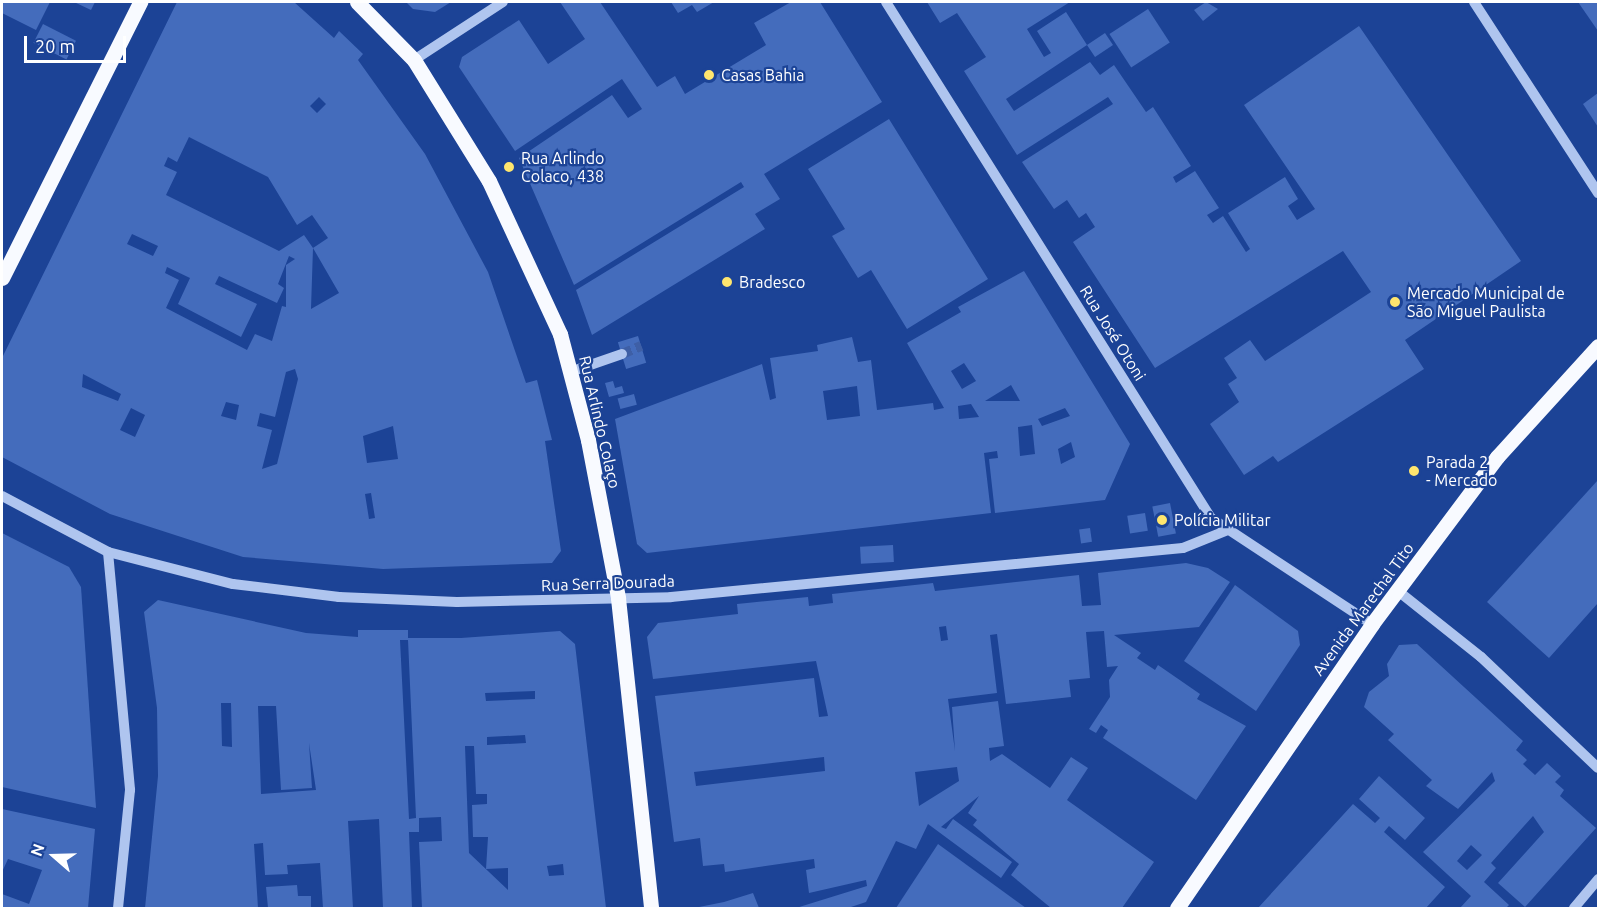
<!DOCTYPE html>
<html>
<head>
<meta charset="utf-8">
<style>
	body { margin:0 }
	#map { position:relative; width:1600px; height:910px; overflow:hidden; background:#1c4396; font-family:Ubuntu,sans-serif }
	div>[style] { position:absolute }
	.building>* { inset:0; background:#446cbc; transform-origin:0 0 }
	.minor-tunnel>* { height:10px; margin-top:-5px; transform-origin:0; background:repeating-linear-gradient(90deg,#3e5fa6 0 10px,transparent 0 15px) }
	.minor>* { height:10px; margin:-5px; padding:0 5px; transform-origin:5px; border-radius:5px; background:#afc5ef }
	.major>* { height:15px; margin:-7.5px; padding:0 7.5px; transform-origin:7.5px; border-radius:7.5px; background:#f8faff }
	.dots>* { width:16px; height:16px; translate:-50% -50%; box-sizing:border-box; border:3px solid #1c4396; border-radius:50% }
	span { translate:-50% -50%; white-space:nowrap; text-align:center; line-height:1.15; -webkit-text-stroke:4.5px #1c4396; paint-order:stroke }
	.poi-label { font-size:16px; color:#fff }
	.left { translate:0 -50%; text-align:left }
	.street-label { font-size:16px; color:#fff }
	.frame { position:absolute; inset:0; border:3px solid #fff; pointer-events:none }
	.north { position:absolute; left:24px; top:826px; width:60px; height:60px; -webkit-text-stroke:4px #1c4396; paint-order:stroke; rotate:290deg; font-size:16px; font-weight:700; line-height:24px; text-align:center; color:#fff }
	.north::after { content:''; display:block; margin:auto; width:21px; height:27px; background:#fff; clip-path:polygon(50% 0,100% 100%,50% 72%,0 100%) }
	.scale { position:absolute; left:24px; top:36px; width:102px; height:27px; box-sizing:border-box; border:3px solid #fff; border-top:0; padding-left:8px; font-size:18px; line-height:21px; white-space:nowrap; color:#fff; -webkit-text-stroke:4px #1c4396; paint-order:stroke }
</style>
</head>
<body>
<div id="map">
	<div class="building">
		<i style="clip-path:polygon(2px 2px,50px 2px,36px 30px,2px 13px)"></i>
		<i style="clip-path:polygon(74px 2px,95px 2px,91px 10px)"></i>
		<i style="clip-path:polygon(evenodd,177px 2px,294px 2px,334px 38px,339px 31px,363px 54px,358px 60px,425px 154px,488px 272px,526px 383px,537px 380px,552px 440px,545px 441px,561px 551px,552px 563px,383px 569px,243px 557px,110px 514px,2px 457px,2px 358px,177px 2px,319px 97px,326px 104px,317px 113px,310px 106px,319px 97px,177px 2px,189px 137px,268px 177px,297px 225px,312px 215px,328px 238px,313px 248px,339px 293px,311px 309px,313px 248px,304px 235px,279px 251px,166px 195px,177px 172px,164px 166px,168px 157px,177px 162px,189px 137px,177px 2px,132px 234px,158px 246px,153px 256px,127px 244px,132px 234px,177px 2px,289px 256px,295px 259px,286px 265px,286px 307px,282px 306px,272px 341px,255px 334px,247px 350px,166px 308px,179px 280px,165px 273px,167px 267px,190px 278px,178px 304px,241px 337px,257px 304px,215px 284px,219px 276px,277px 303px,284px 288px,278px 284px,289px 256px,177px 2px,295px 369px,298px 379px,277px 464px,262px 469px,272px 430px,257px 426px,260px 413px,275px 417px,286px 372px,295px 369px,177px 2px,83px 374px,121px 394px,118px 401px,82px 387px,83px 374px,177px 2px,226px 402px,239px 405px,236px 420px,221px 416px,226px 402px,177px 2px,131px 408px,145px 415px,135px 437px,120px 430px,131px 408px,177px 2px,393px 426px,398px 459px,367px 463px,363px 436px,393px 426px,177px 2px,371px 493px,375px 518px,369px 519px,365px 494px,371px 493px)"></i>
		<i style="clip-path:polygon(406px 2px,451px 2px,435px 12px,413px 9px)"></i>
		<i style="clip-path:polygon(560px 2px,600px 2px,657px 87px,675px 76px,685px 94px,766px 45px,754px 23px,791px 2px,820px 2px,882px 102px,764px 174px,780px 199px,755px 214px,765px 229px,592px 335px,576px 290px,744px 187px,741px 182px,574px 285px,519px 158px,612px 95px,628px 118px,642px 109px,622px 79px,515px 151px,459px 67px,462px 57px,519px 20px,548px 64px,585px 39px)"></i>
		<i style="clip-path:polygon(671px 2px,714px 2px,697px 12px,692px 5px,678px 13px)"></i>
		<i style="clip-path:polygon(927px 2px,1070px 2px,1027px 29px,1044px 57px,1051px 53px,1037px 31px,1066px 12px,1087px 45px,1105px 33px,1113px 45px,1095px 57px,1087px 45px,1006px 99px,1014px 111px,1090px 62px,1100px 75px,1114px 65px,1146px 112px,1153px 107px,1191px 166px,1173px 177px,1176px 183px,1195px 171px,1219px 208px,1207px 215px,1213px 223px,1223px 216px,1246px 252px,1250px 249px,1228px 213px,1285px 177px,1298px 199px,1288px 206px,1297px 220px,1315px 209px,1244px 105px,1359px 26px,1521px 261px,1405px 340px,1424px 369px,1278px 462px,1273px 456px,1244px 475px,1210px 424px,1239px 402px,1228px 384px,1237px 378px,1224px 358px,1250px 340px,1265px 361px,1371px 292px,1343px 251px,1155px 368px,1073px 242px,1095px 227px,1086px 213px,1079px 218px,1067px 200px,1054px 209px,1022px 162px,1113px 104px,1108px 97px,1017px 155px,964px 71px,986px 57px,957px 13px,940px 23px)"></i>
		<i style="clip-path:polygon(1206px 2px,1218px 9px,1203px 21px,1194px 10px)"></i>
		<i style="clip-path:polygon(1578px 2px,1598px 2px,1598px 31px,1587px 15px)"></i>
		<i style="left:1148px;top:9px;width:40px;height:46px;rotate:57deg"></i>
		<i style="left:43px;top:24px;width:37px;height:21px;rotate:27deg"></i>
		<i style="clip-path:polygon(1598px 93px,1598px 127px,1583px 104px)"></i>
		<i style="clip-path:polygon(889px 119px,988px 279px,907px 329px,871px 270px,858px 278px,832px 236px,845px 229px,808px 169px)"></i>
		<i style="clip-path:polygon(evenodd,1024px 271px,1130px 444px,1105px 500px,995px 513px,989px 459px,998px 458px,997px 451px,984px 453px,991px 513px,647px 553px,637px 544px,615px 419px,762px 364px,770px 400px,776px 398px,770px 358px,818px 351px,817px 345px,852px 337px,858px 362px,871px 360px,877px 410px,933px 403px,934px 410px,944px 408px,907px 343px,961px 312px,958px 307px,1024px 271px,964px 363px,976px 381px,962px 389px,951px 371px,964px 363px,1024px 271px,1011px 385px,1020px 401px,985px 401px,1011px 385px,1024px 271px,857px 386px,860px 416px,827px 420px,823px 391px,857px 386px,1024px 271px,971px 404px,979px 417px,959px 419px,958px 406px,971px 404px,1024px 271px,1065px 408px,1070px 416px,1042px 426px,1038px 419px,1065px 408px,1024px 271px,1032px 425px,1035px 454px,1020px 456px,1018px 427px,1032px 425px,1024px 271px,1071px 442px,1075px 457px,1061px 464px,1058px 449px,1071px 442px)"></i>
		<i style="left:638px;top:336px;width:28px;height:21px;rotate:73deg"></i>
		<i style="clip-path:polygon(613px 381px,615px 388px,622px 386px,624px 393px,609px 397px,605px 383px)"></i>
		<i style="left:634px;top:394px;width:11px;height:17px;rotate:75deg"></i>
		<i style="clip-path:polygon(1598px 480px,1598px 603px,1549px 658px,1487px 602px)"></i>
		<i style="left:1170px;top:503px;width:31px;height:18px;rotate:79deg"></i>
		<i style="left:1145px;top:513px;width:18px;height:18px;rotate:81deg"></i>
		<i style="left:1090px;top:528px;width:14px;height:11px;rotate:82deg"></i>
		<i style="clip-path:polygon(2px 533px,69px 567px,81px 587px,96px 808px,2px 787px)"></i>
		<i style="left:893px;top:545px;width:17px;height:33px;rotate:87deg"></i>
		<i style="clip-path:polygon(evenodd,1186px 563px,1208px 568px,1230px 582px,1199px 627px,1114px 635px,1141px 653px,1137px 658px,1155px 670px,1158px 665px,1200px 694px,1197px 699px,1246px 726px,1196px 800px,1103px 738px,1108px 730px,1101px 725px,1096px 733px,1089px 729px,1110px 697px,1109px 680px,1118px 666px,1107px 667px,1104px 631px,1086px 632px,1090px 678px,1069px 680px,1071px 697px,1006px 704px,997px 634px,990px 635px,997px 693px,948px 699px,955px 751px,952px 707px,998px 701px,1004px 746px,989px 748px,990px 761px,1002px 754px,1050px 788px,1071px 757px,1088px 768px,1067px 800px,1154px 862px,1122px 908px,1051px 908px,1011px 875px,1019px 864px,973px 825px,977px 820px,968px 813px,979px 796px,941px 827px,946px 829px,953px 819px,1012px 862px,1001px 878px,928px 824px,916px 849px,896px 841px,866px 902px,848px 908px,796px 908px,867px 886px,866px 880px,809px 893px,806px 870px,815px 868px,814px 859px,725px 872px,724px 864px,703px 866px,700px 838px,674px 842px,655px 696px,814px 678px,819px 717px,828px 716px,816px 661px,653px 679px,647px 637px,658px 623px,738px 614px,737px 604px,808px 597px,809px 606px,833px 603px,832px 594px,933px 583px,935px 591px,1079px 575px,1082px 606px,1101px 605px,1098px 573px,1186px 563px,946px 626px,948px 640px,941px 641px,939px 627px,946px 626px,1186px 563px,824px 757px,825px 771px,696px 786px,694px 772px,824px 757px,1186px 563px,957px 767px,959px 781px,919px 806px,915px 772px,957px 767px)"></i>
		<i style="clip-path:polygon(1235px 585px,1298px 631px,1300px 645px,1256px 711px,1184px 661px)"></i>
		<i style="clip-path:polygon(evenodd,158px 600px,306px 633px,358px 637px,358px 630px,408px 630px,408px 638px,461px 638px,560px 631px,575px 644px,606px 908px,422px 908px,419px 842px,442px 841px,441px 817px,419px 818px,419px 832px,409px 832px,412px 908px,383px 908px,379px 819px,348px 821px,353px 908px,323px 908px,320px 863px,287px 865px,288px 874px,265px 875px,263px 843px,254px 844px,258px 908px,145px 908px,158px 776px,157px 708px,144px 612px,158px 600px,400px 640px,408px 640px,416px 818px,409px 819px,400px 640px,158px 600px,535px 691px,535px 699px,486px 701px,485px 693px,535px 691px,158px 600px,221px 703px,231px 703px,232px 747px,222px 746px,221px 703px,158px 600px,258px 706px,276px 706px,281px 790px,312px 788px,309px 743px,316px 790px,261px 794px,258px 706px,158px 600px,525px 735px,526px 743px,487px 745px,487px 737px,525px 735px,158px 600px,465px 746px,474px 746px,476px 794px,487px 794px,487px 804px,472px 805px,473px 837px,488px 837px,486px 869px,508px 868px,508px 890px,469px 853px,465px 746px,158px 600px,563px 864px,564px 875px,549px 876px,547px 866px,563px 864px)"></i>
		<i style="clip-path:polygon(evenodd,1417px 644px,1523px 741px,1516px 750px,1527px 760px,1523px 764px,1535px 775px,1547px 763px,1561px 776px,1555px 782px,1564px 790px,1560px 796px,1596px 828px,1525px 907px,1498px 883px,1544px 832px,1533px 816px,1491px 863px,1496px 868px,1484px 882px,1509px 905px,1506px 908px,1460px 908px,1471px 896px,1423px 852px,1495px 781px,1492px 772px,1458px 809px,1426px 786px,1432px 780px,1388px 740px,1394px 734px,1364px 707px,1369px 692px,1389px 676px,1387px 664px,1399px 645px,1417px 644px,1471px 845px,1482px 855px,1467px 870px,1457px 861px,1471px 845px)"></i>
		<i style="clip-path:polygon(1379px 776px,1425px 818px,1405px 840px,1389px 826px,1384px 832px,1445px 887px,1426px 908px,1258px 908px,1353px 804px,1375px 823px,1380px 818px,1359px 799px)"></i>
		<i style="clip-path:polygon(2px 809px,95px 829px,88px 908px,2px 908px,2px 894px,29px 904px,42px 870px,8px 859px,2px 872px)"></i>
		<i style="clip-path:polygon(938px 844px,1026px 908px,896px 908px)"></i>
		<i style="clip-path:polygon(297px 885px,298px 896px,311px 896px,311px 908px,268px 908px,266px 887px)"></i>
		<i style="clip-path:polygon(753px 893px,759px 908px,694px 908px,724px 902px)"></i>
	</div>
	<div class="minor-tunnel">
		<i style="left:622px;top:354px;width:21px;rotate:-23deg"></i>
	</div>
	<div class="minor">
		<i style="left:886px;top:2px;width:610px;rotate:57.8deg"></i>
		<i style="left:1211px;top:518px;width:193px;rotate:33.4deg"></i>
		<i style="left:1474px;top:2px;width:228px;rotate:57deg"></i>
		<i style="left:414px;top:60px;width:106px;rotate:-33.1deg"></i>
		<i style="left:570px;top:372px;width:55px;rotate:-19.1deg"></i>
		<i style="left:2px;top:496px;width:120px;rotate:27.8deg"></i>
		<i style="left:108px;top:552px;width:129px;rotate:14.4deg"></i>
		<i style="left:233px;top:584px;width:107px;rotate:7deg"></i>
		<i style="left:339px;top:597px;width:118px;rotate:2.4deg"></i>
		<i style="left:457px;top:602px;width:214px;rotate:-1.3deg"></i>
		<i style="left:671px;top:597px;width:514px;rotate:-5.47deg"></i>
		<i style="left:1183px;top:548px;width:48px;rotate:-21.8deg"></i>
		<i style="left:108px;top:552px;width:239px;rotate:84.7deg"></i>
		<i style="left:130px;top:790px;width:119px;rotate:95.8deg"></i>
		<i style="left:1398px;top:591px;width:106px;rotate:38.5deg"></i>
		<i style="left:1481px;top:657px;width:161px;rotate:43.5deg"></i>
		<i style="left:1574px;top:908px;width:38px;rotate:-50deg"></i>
	</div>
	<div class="major">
		<i style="left:357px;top:2px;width:81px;rotate:45.5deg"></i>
		<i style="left:414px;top:60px;width:142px;rotate:58.2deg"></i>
		<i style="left:489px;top:181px;width:169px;rotate:65.1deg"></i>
		<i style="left:560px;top:334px;width:110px;rotate:75.2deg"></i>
		<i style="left:588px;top:440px;width:161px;rotate:79.2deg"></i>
		<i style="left:618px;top:598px;width:312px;rotate:83.9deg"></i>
		<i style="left:2px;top:278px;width:309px;rotate:-63.4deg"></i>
		<i style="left:1177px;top:908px;width:345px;rotate:-55.5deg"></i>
		<i style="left:1372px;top:624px;width:209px;rotate:-53.2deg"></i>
		<i style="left:1497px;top:457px;width:150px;rotate:-47.7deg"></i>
	</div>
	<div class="dots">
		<i style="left:709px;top:75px;background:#ffe66e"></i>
		<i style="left:509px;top:167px;background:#ffe66e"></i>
		<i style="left:727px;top:282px;background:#ffe66e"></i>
		<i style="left:1395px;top:302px;background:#ffe66e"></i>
		<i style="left:1414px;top:471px;background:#ffe66e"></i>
		<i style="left:1162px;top:520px;background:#ffe66e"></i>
	</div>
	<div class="poi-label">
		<span class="left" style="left:721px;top:75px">Casas Bahia</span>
		<span class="left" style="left:521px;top:167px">Rua Arlindo<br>Colaco, 438</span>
		<span class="left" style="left:739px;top:282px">Bradesco</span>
		<span class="left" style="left:1407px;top:302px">Mercado Municipal de<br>São Miguel Paulista</span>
		<span class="left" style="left:1426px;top:471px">Parada 2<br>- Mercado</span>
		<span class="left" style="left:1174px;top:520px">Polícia Militar</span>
	</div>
	<div class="street-label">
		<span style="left:1113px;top:333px;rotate:58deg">Rua José Otoni</span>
		<span style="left:600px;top:422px;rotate:77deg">Rua Arlindo Colaço</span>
		<span style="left:608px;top:583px;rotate:-2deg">Rua Serra Dourada</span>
		<span style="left:1363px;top:609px;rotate:-54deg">Avenida Marechal Tito</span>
	</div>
	<div class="frame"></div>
	<div class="north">N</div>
	<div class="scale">20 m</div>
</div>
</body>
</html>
